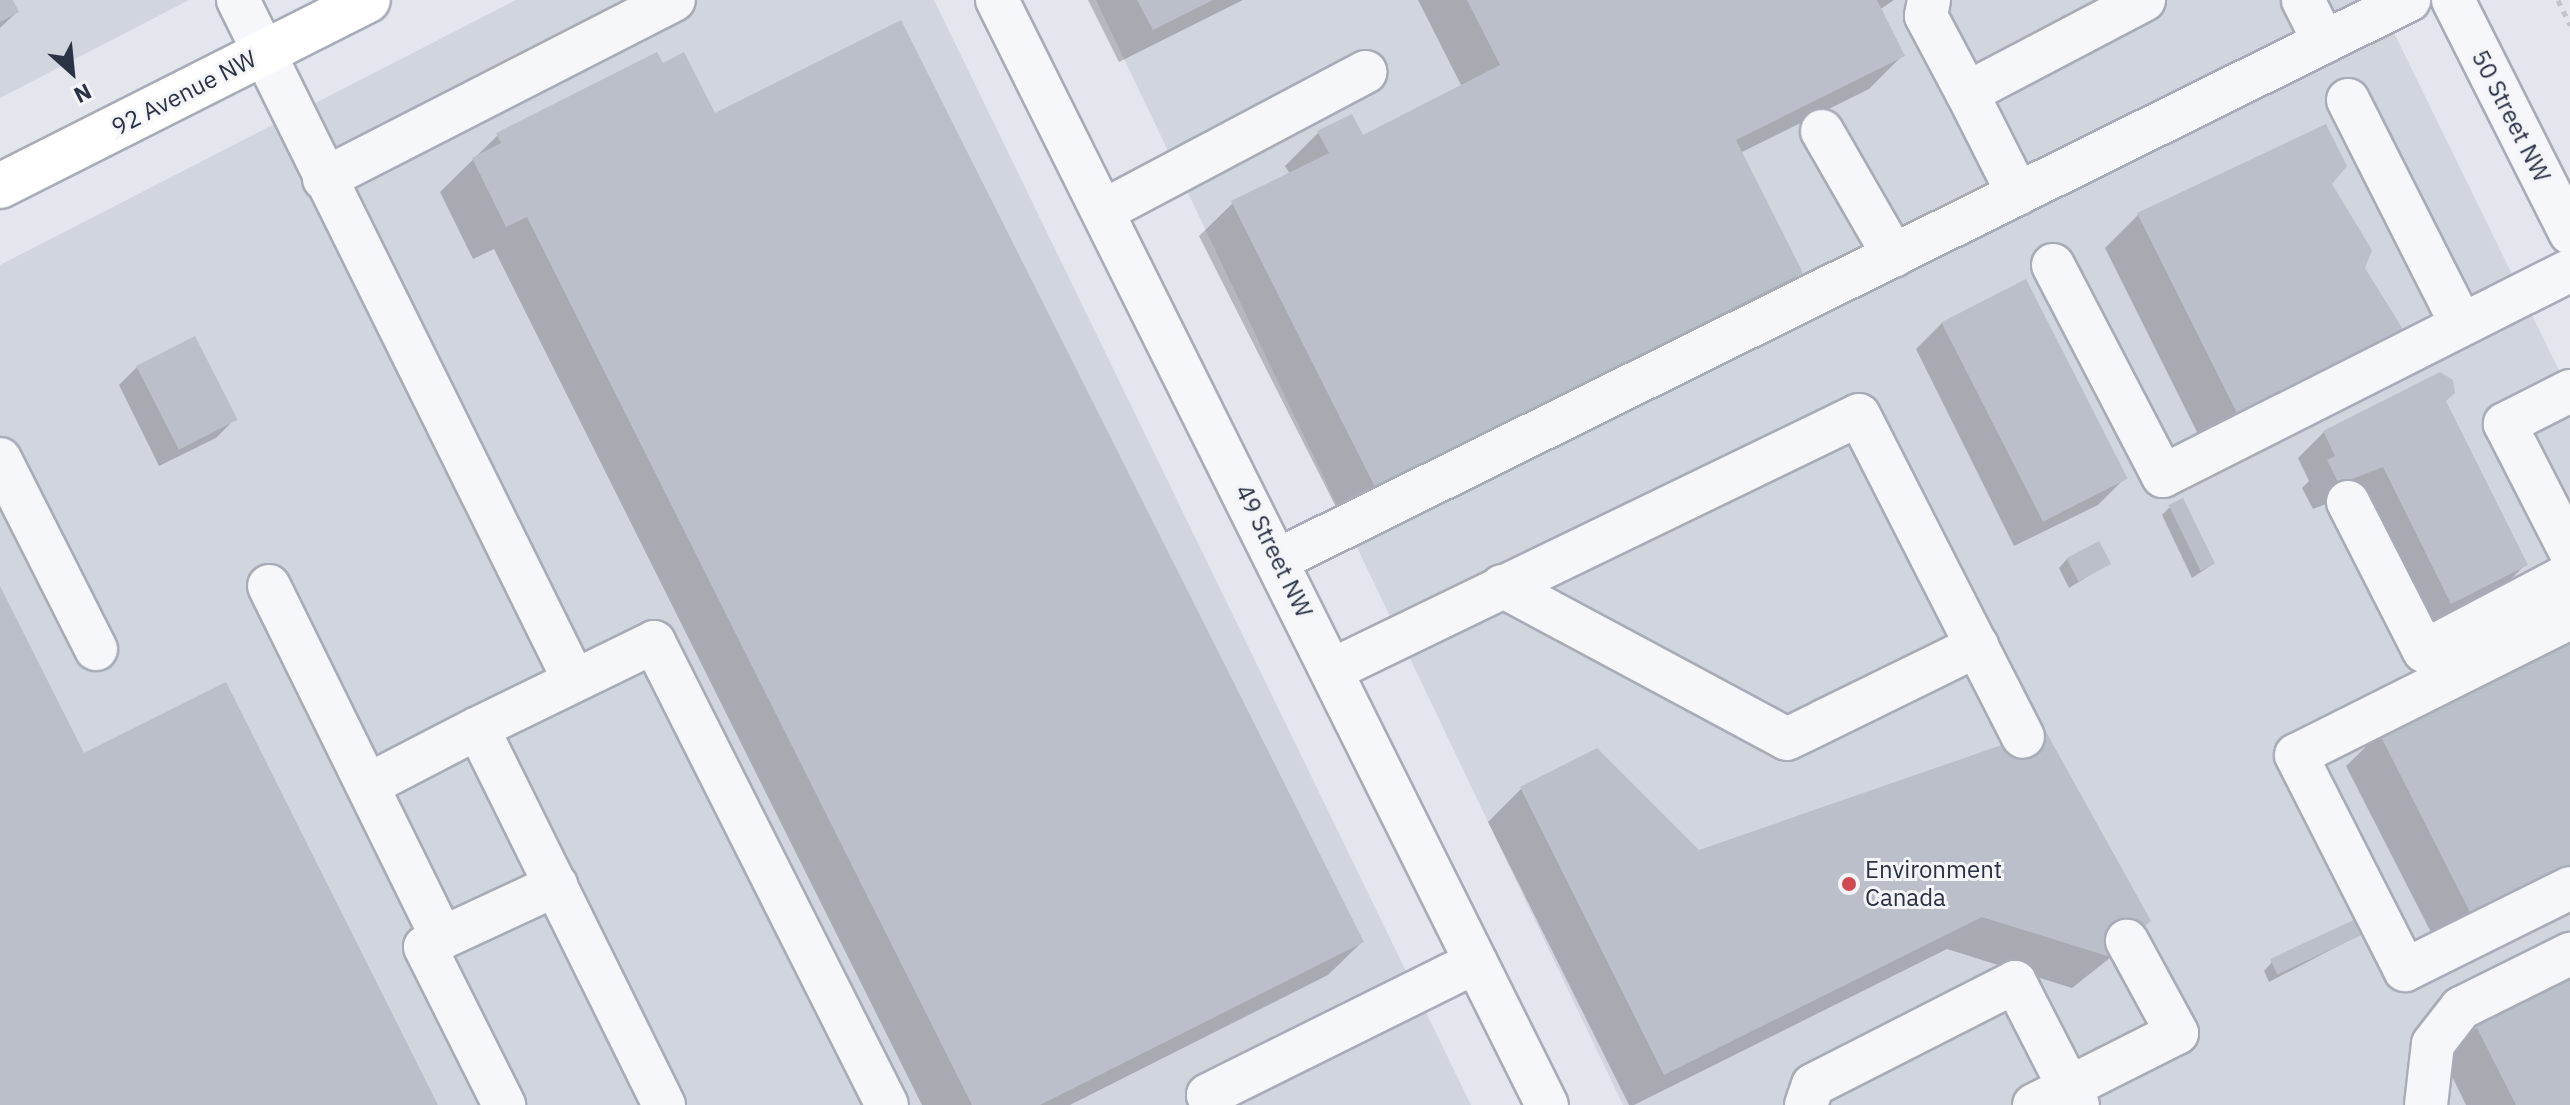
<!DOCTYPE html>
<html>
<head>
<meta charset="utf-8">
<style>
	body { margin:0 }
	#map { position:relative; width:2570px; height:1105px; overflow:hidden; background:#e3e6ec; font-family:"IBM Plex Sans",sans-serif }
	div>[style] { position:absolute }
	.built>* { inset:0; background:#d1d5de }
	.shadow>* { inset:0; background:#0003 }
	.building>* { inset:0; background:#babfc9; transform-origin:0 0 }
	.path>* { height:5px; margin-top:-2.5px; transform-origin:0; background:repeating-linear-gradient(90deg,#c1c4cb 0 6px,transparent 0 12px) }
	.roads { filter:drop-shadow(2px 0 #a8acb6) drop-shadow(-2px 0 #a8acb6) drop-shadow(0 2px #a8acb6) drop-shadow(0 -2px #a8acb6) }
	.minor>* { height:42px; margin:-21px; padding:0 21px; transform-origin:21px; border-radius:21px; background:#f6f7fa }
	.major>* { height:44px; margin:-22px; padding:0 22px; transform-origin:22px; border-radius:22px; background:#fff }
	.dots>* { width:22px; height:22px; translate:-50% -50%; box-sizing:border-box; border:4px solid #f3f5f9; border-radius:50% }
	span { translate:-50% -50%; white-space:nowrap; text-align:center; line-height:1.15; -webkit-text-stroke:6px #f3f5f9; paint-order:stroke }
	.street-label { font-size:24px; color:#2b3244 }
	.poi-label { font-size:24px; color:#2b3244 }
	.left { translate:0 -50%; text-align:left }
	.north { position:absolute; left:32px; top:32px; width:80px; height:80px; -webkit-text-stroke:6px #f3f5f9; paint-order:stroke; rotate:153deg; font-size:22px; font-weight:700; line-height:32px; text-align:center; color:#2b3244 }
	.north::after { content:''; display:block; margin:auto; width:28px; height:36px; background:#2b3244; clip-path:polygon(50% 0,100% 100%,50% 72%,0 100%) }
</style>
</head>
<body>
<div id="map">
	<div class="built">
		<i style="clip-path:polygon(0 0,189px 0,0 98px)"></i>
		<i style="clip-path:polygon(516px 0,934px 0,1471px 1105px,0 1105px,0 265px)"></i>
		<i style="clip-path:polygon(1096px 0,2378px 0,2570px 393px,2570px 1105px,1623px 1105px)"></i>
	</div>
	<div class="shadow">
		<i style="clip-path:polygon(0 0,11px 0,17px 12px,0 28px)"></i>
		<i style="clip-path:polygon(1088px 0,1243px 0,1119px 62px)"></i>
		<i style="clip-path:polygon(1418px 0,1894px 0,1879px 10px,1902px 56px,1869px 89px,1740px 153px,1800px 273px,1767px 306px,1342px 519px,1199px 236px,1233px 203px,1290px 174px,1285px 166px,1318px 133px,1362px 137px,1462px 87px)"></i>
		<i style="clip-path:polygon(662px 65px,1362px 942px,1328px 975px,1070px 1105px,922px 1105px,494px 249px,473px 259px,440px 192px,498px 135px)"></i>
		<i style="clip-path:polygon(2138px 215px,2370px 250px,2208px 454px,2105px 248px)"></i>
		<i style="clip-path:polygon(1942px 323px,2124px 479px,2098px 505px,2014px 546px,1916px 349px)"></i>
		<i style="clip-path:polygon(137px 367px,234px 420px,216px 438px,159px 466px,119px 385px)"></i>
		<i style="clip-path:polygon(2444px 401px,2525px 565px,2499px 591px,2424px 629px,2357px 492px,2313px 509px,2302px 488px,2309px 481px,2298px 458px,2324px 432px)"></i>
		<i style="clip-path:polygon(2170px 507px,2213px 564px,2192px 578px,2162px 515px)"></i>
		<i style="clip-path:polygon(2067px 559px,2108px 564px,2069px 588px,2059px 568px)"></i>
		<i style="clip-path:polygon(2570px 637px,2570px 882px,2439px 948px,2346px 766px,2380px 733px)"></i>
		<i style="clip-path:polygon(2044px 732px,2115px 954px,2072px 988px,1947px 949px,1634px 1105px,1629px 1105px,1488px 822px,1521px 789px,1698px 853px)"></i>
		<i style="clip-path:polygon(2363px 933px,2269px 982px,2264px 971px,2272px 962px)"></i>
		<i style="clip-path:polygon(2570px 980px,2570px 1105px,2466px 1105px,2444px 1060px,2477px 1027px)"></i>
	</div>
	<div class="building">
		<i style="clip-path:polygon(0 0,13px 0,19px 12px,0 22px)"></i>
		<i style="clip-path:polygon(1137px 0,1213px 0,1153px 30px)"></i>
		<i style="clip-path:polygon(1467px 0,1877px 0,1905px 56px,1736px 140px,1803px 273px,1375px 487px,1231px 201px,1329px 153px,1317px 131px,1352px 114px,1363px 135px,1500px 65px)"></i>
		<i style="clip-path:polygon(901px 20px,1364px 942px,1040px 1105px,972px 1105px,527px 217px,506px 227px,472px 158px,501px 143px,496px 133px,657px 52px,663px 63px,684px 52px,715px 113px)"></i>
		<i style="clip-path:polygon(2326px 124px,2347px 166px,2332px 184px,2372px 250px,2365px 268px,2407px 336px,2242px 423px,2137px 213px)"></i>
		<i style="left:2026px;top:279px;width:224px;height:95px;rotate:63deg"></i>
		<i style="left:195px;top:336px;width:94px;height:66px;rotate:63deg"></i>
		<i style="clip-path:polygon(2440px 372px,2453px 380px,2455px 393px,2446px 401px,2528px 565px,2451px 604px,2383px 467px,2339px 484px,2327px 460px,2335px 456px,2323px 431px)"></i>
		<i style="left:2183px;top:498px;width:73px;height:16px;rotate:64deg"></i>
		<i style="left:2099px;top:541px;width:26px;height:37px;rotate:62deg"></i>
		<i style="clip-path:polygon(0 586px,84px 753px,226px 682px,438px 1105px,0 1105px)"></i>
		<i style="clip-path:polygon(2570px 635px,2570px 867px,2472px 916px,2378px 731px)"></i>
		<i style="clip-path:polygon(2045px 730px,2151px 921px,2107px 956px,1982px 917px,1664px 1075px,1520px 787px,1597px 748px,1699px 850px)"></i>
		<i style="left:2358px;top:918px;width:17px;height:97px;rotate:65deg"></i>
		<i style="clip-path:polygon(2570px 978px,2570px 1105px,2516px 1105px,2476px 1026px)"></i>
	</div>
	<div class="path">
		<i style="left:2558px;top:0;width:28px;rotate:64deg"></i>
	</div>
	<div class="roads">
		<div class="minor">
			<i style="left:238px;top:0;width:758px;rotate:63.71deg"></i>
			<i style="left:997px;top:0;width:1234px;rotate:63.54deg"></i>
			<i style="left:1929px;top:0;width:16px;rotate:101deg"></i>
			<i style="left:1926px;top:16px;width:87px;rotate:62deg"></i>
			<i style="left:2303px;top:0;width:47px;rotate:63.4deg"></i>
			<i style="left:2453px;top:0;width:261px;rotate:63.3deg"></i>
			<i style="left:2348px;top:100px;width:251px;rotate:63.2deg"></i>
			<i style="left:1822px;top:131px;width:144px;rotate:60.1deg"></i>
			<i style="left:324px;top:179px;width:393px;rotate:-27.1deg"></i>
			<i style="left:2018px;top:194px;width:113px;rotate:-116.8deg"></i>
			<i style="left:1967px;top:93px;width:200px;rotate:-27.7deg"></i>
			<i style="left:1103px;top:211px;width:297px;rotate:-27.9deg"></i>
			<i style="left:2053px;top:265px;width:238px;rotate:62.5deg"></i>
			<i style="left:2163px;top:476px;width:456px;rotate:-26.8deg"></i>
			<i style="left:2570px;top:391px;width:73px;rotate:153.1deg"></i>
			<i style="left:2505px;top:424px;width:143px;rotate:62.9deg"></i>
			<i style="left:0;top:459px;width:213px;rotate:63.2deg"></i>
			<i style="left:2348px;top:502px;width:167px;rotate:63deg"></i>
			<i style="left:2424px;top:651px;width:165px;rotate:-27.8deg"></i>
			<i style="left:1280px;top:559px;width:1260px;rotate:-26.34deg"></i>
			<i style="left:269px;top:586px;width:392px;rotate:63.8deg"></i>
			<i style="left:442px;top:938px;width:126px;rotate:-24.9deg"></i>
			<i style="left:1502px;top:586px;width:323px;rotate:28.2deg"></i>
			<i style="left:1787px;top:739px;width:212px;rotate:-26.1deg"></i>
			<i style="left:2570px;top:618px;width:306px;rotate:153.4deg"></i>
			<i style="left:2296px;top:755px;width:241px;rotate:63.1deg"></i>
			<i style="left:2405px;top:970px;width:184px;rotate:-26.4deg"></i>
			<i style="left:1332px;top:670px;width:585px;rotate:-25.82deg"></i>
			<i style="left:1859px;top:415px;width:361px;rotate:63deg"></i>
			<i style="left:368px;top:785px;width:124px;rotate:-27.4deg"></i>
			<i style="left:442px;top:938px;width:19px;rotate:152deg"></i>
			<i style="left:425px;top:947px;width:177px;rotate:63.4deg"></i>
			<i style="left:664px;top:1105px;width:420px;rotate:-116.3deg"></i>
			<i style="left:478px;top:728px;width:196px;rotate:-26deg"></i>
			<i style="left:654px;top:642px;width:518px;rotate:63.29deg"></i>
			<i style="left:1213px;top:1105px;width:11px;rotate:-117deg"></i>
			<i style="left:1208px;top:1095px;width:299px;rotate:-26.4deg"></i>
			<i style="left:1806px;top:1105px;width:21px;rotate:-71deg"></i>
			<i style="left:1813px;top:1085px;width:227px;rotate:-27deg"></i>
			<i style="left:2015px;top:982px;width:138px;rotate:62.9deg"></i>
			<i style="left:2034px;top:1105px;width:160px;rotate:-26.7deg"></i>
			<i style="left:2177px;top:1033px;width:105px;rotate:-118.5deg"></i>
			<i style="left:2426px;top:1105px;width:61px;rotate:-83.5deg"></i>
			<i style="left:2433px;top:1044px;width:46px;rotate:-52.1deg"></i>
			<i style="left:2461px;top:1008px;width:122px;rotate:-26.4deg"></i>
		</div>
		<div class="major">
			<i style="left:0;top:186px;width:412px;rotate:-26.8deg"></i>
		</div>
	</div>
	<div class="dots">
		<i style="left:1849px;top:884px;background:#d04951"></i>
	</div>
	<div class="street-label">
		<span style="left:184px;top:93px;rotate:-27deg">92 Avenue NW</span>
		<span style="left:2511px;top:116px;rotate:63deg">50 Street NW</span>
		<span style="left:1274px;top:551px;rotate:64deg">49 Street NW</span>
	</div>
	<div class="poi-label">
		<span class="left" style="left:1865px;top:884px">Environment<br>Canada</span>
	</div>
	<div class="north">N</div>
</div>
</body>
</html>
